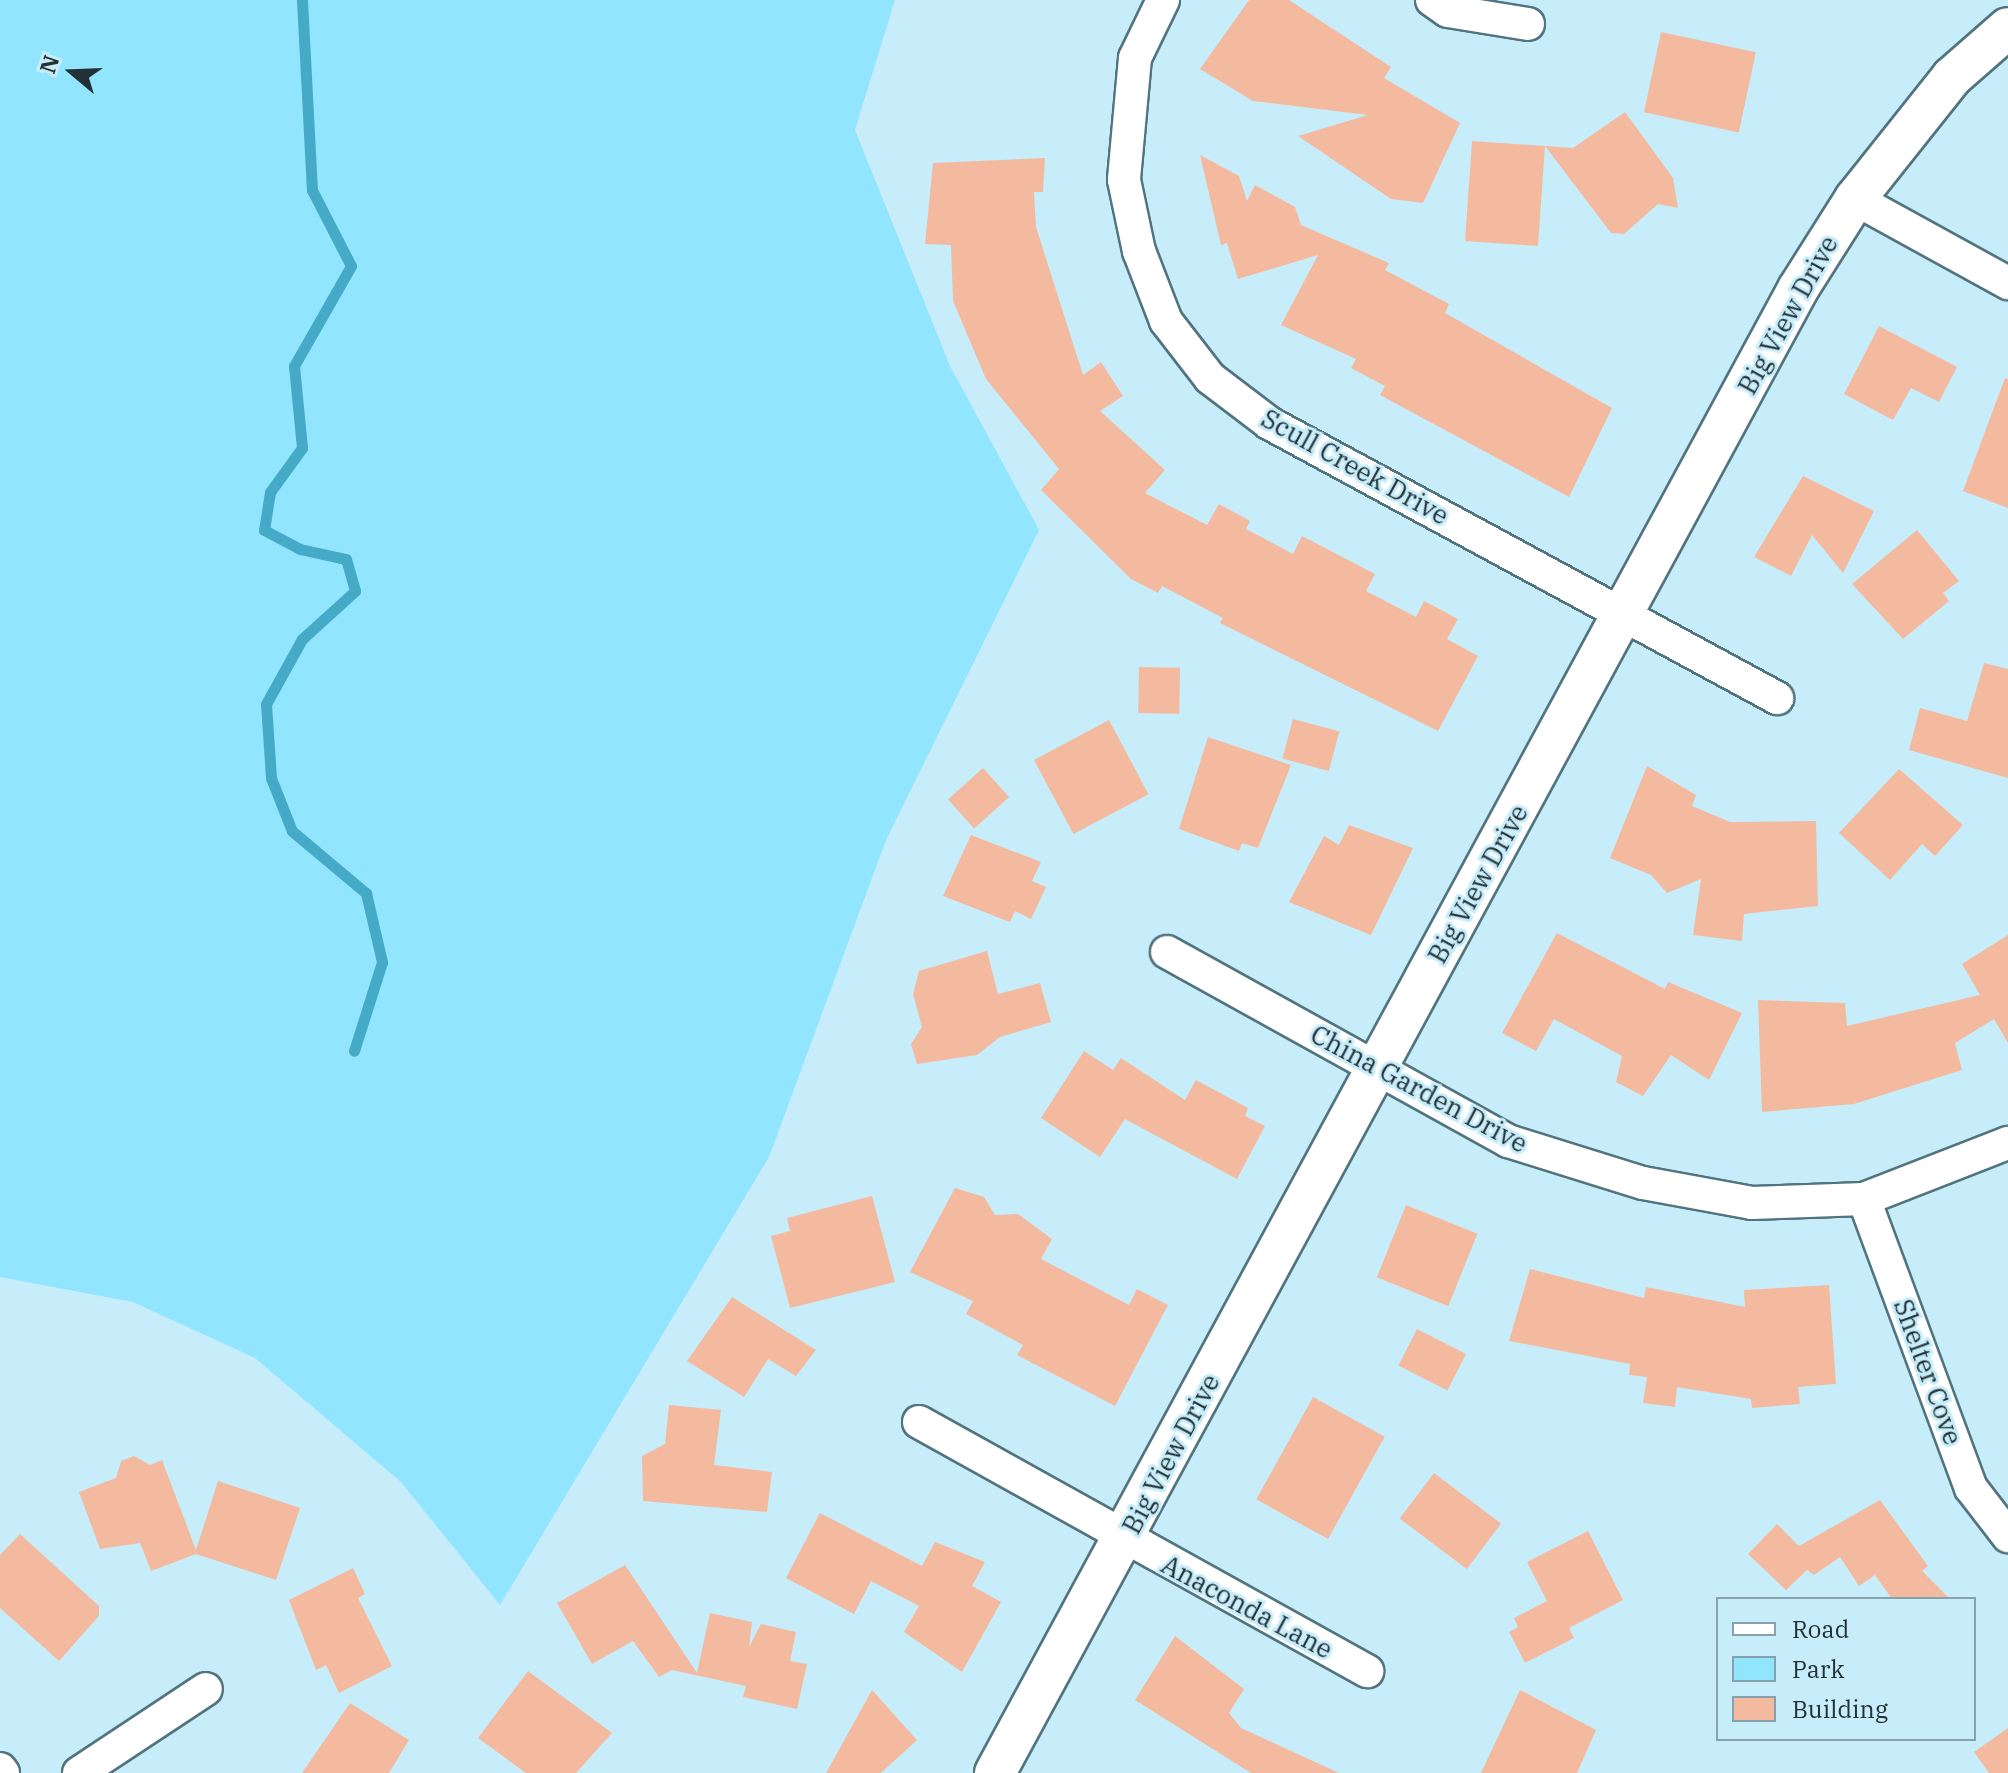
<!DOCTYPE html>
<html>
<head>
<meta charset="utf-8">
<style>
	body { margin:0 }
	#map { position:relative; width:2008px; height:1773px; overflow:hidden; background:#c8edfa; font-family:"IBM Plex Serif",serif }
	div>[style] { position:absolute }
	.green>* { inset:0; background:#92e5ff }
	.stream>* { height:11px; margin:-5.5px; padding:0 5.5px; transform-origin:5.5px; border-radius:5.5px; background:#45aac7 }
	.building>* { inset:0; background:#f3ba9f; transform-origin:0 0 }
	.roads { filter:drop-shadow(2px 0 #52747f) drop-shadow(-2px 0 #52747f) drop-shadow(0 2px #52747f) drop-shadow(0 -2px #52747f) }
	.minor>* { height:32px; margin:-16px; padding:0 16px; transform-origin:16px; border-radius:16px; background:#fff }
	.tertiary>* { height:40px; margin:-20px; padding:0 20px; transform-origin:20px; border-radius:20px; background:#fff }
	span { translate:-50% -50%; white-space:nowrap; text-align:center; line-height:1.15; -webkit-text-stroke:6px #c8edfa; paint-order:stroke }
	.street-label { font-size:26px; color:#233136 }
	.legend { position:absolute; left:1716px; top:1597px; width:260px; height:144px; box-sizing:border-box; background:#c8edfa; border:2px solid #86a2ac; margin:0; padding:10px 14px; list-style:none; font-size:24px; color:#233136 }
	.legend li { display:flex; align-items:center; gap:16px; height:40px }
	.legend b { width:40px; border:2px solid #86a2ac }
	.north { position:absolute; left:32px; top:32px; width:80px; height:80px; -webkit-text-stroke:6px #c8edfa; paint-order:stroke; rotate:289deg; font-size:22px; font-weight:700; line-height:32px; text-align:center; color:#233136 }
	.north::after { content:''; display:block; margin:auto; width:28px; height:36px; background:#233136; clip-path:polygon(50% 0,100% 100%,50% 72%,0 100%) }
</style>
</head>
<body>
<div id="map">
	<div class="green">
		<i style="clip-path:polygon(0 0,895px 0,855px 130px,950px 366px,1039px 530px,886px 840px,769px 1157px,500px 1605px,401px 1482px,255px 1358px,133px 1302px,0 1277px)"></i>
	</div>
	<div class="stream">
		<i style="left:302px;top:0;width:190px;rotate:87deg"></i>
		<i style="left:312px;top:190px;width:85px;rotate:62.8deg"></i>
		<i style="left:351px;top:266px;width:115px;rotate:119.7deg"></i>
		<i style="left:294px;top:366px;width:82px;rotate:84.4deg"></i>
		<i style="left:302px;top:448px;width:54px;rotate:126deg"></i>
		<i style="left:270px;top:492px;width:38px;rotate:99deg"></i>
		<i style="left:264px;top:530px;width:41px;rotate:27.8deg"></i>
		<i style="left:300px;top:549px;width:47px;rotate:12.3deg"></i>
		<i style="left:346px;top:559px;width:33px;rotate:74deg"></i>
		<i style="left:355px;top:591px;width:72px;rotate:137.8deg"></i>
		<i style="left:302px;top:639px;width:74px;rotate:119deg"></i>
		<i style="left:266px;top:704px;width:74px;rotate:86.1deg"></i>
		<i style="left:271px;top:778px;width:57px;rotate:68.4deg"></i>
		<i style="left:292px;top:831px;width:97px;rotate:40deg"></i>
		<i style="left:366px;top:893px;width:71px;rotate:76.9deg"></i>
		<i style="left:382px;top:962px;width:93px;rotate:107.5deg"></i>
	</div>
	<div class="building">
		<i style="clip-path:polygon(1249px 0,1289px 0,1391px 67px,1384px 78px,1460px 123px,1423px 203px,1391px 199px,1298px 136px,1368px 115px,1253px 101px,1200px 69px)"></i>
		<i style="left:1661px;top:32px;width:97px;height:82px;rotate:12deg"></i>
		<i style="clip-path:polygon(1625px 112px,1673px 178px,1678px 208px,1658px 204px,1624px 234px,1611px 233px,1545px 146px,1538px 246px,1465px 241px,1472px 141px,1573px 148px)"></i>
		<i style="clip-path:polygon(1200px 155px,1239px 176px,1247px 201px,1255px 185px,1295px 207px,1301px 225px,1389px 263px,1385px 270px,1449px 304px,1445px 313px,1612px 408px,1569px 497px,1380px 395px,1385px 386px,1351px 368px,1356px 359px,1281px 325px,1318px 255px,1238px 279px,1227px 243px,1221px 245px)"></i>
		<i style="clip-path:polygon(1045px 158px,1043px 192px,1034px 192px,1036px 227px,1083px 375px,1101px 362px,1123px 396px,1100px 411px,1165px 470px,1145px 493px,1207px 525px,1219px 504px,1250px 521px,1246px 529px,1293px 554px,1302px 536px,1375px 574px,1366px 591px,1416px 617px,1424px 601px,1458px 619px,1447px 639px,1478px 656px,1438px 731px,1220px 623px,1223px 618px,1162px 586px,1158px 593px,1131px 579px,1041px 490px,1059px 469px,986px 379px,953px 301px,951px 245px,925px 244px,933px 163px)"></i>
		<i style="clip-path:polygon(1879px 326px,1957px 367px,1939px 402px,1911px 388px,1893px 420px,1844px 394px)"></i>
		<i style="clip-path:polygon(2005px 378px,2008px 379px,2008px 508px,1963px 491px)"></i>
		<i style="clip-path:polygon(1803px 476px,1874px 511px,1843px 573px,1812px 535px,1791px 576px,1754px 557px)"></i>
		<i style="clip-path:polygon(1917px 530px,1959px 581px,1943px 593px,1949px 601px,1903px 639px,1852px 584px)"></i>
		<i style="clip-path:polygon(1984px 663px,2008px 669px,2008px 778px,1909px 750px,1920px 708px,1967px 721px)"></i>
		<i style="left:1139px;top:667px;width:41px;height:46px;rotate:1deg"></i>
		<i style="left:1293px;top:719px;width:48px;height:41px;rotate:15deg"></i>
		<i style="left:1109px;top:720px;width:84px;height:85px;rotate:62deg"></i>
		<i style="clip-path:polygon(1208px 737px,1291px 765px,1258px 848px,1242px 843px,1239px 851px,1179px 829px)"></i>
		<i style="clip-path:polygon(1647px 766px,1696px 795px,1692px 806px,1730px 822px,1816px 821px,1818px 906px,1744px 914px,1742px 941px,1693px 935px,1701px 879px,1667px 893px,1651px 875px,1610px 858px)"></i>
		<i style="left:983px;top:768px;width:39px;height:47px;rotate:48deg"></i>
		<i style="clip-path:polygon(1899px 769px,1963px 825px,1935px 856px,1922px 844px,1890px 880px,1839px 833px)"></i>
		<i style="clip-path:polygon(1349px 825px,1413px 848px,1371px 935px,1289px 902px,1324px 836px,1339px 845px)"></i>
		<i style="clip-path:polygon(971px 835px,1041px 862px,1032px 881px,1046px 887px,1031px 919px,1015px 911px,1010px 922px,943px 896px)"></i>
		<i style="clip-path:polygon(1557px 933px,1665px 989px,1668px 982px,1742px 1013px,1709px 1080px,1671px 1055px,1643px 1096px,1616px 1082px,1622px 1056px,1554px 1019px,1536px 1051px,1502px 1033px)"></i>
		<i style="clip-path:polygon(2008px 935px,2008px 1043px,1994px 1019px,1955px 1043px,1962px 1070px,1854px 1104px,1762px 1112px,1758px 1000px,1845px 1003px,1847px 1026px,1980px 995px,1962px 964px)"></i>
		<i style="clip-path:polygon(987px 951px,998px 994px,1040px 983px,1051px 1022px,1000px 1037px,977px 1055px,917px 1064px,911px 1044px,922px 1027px,913px 994px,919px 971px)"></i>
		<i style="clip-path:polygon(1084px 1051px,1113px 1070px,1121px 1058px,1185px 1100px,1196px 1080px,1248px 1108px,1245px 1116px,1265px 1126px,1237px 1179px,1125px 1119px,1100px 1157px,1041px 1118px)"></i>
		<i style="clip-path:polygon(955px 1188px,984px 1197px,995px 1215px,1018px 1214px,1052px 1239px,1041px 1259px,1129px 1305px,1137px 1289px,1168px 1305px,1115px 1406px,1017px 1355px,1023px 1345px,966px 1314px,973px 1301px,910px 1272px)"></i>
		<i style="clip-path:polygon(872px 1196px,895px 1282px,790px 1308px,771px 1236px,790px 1231px,787px 1218px)"></i>
		<i style="left:1406px;top:1205px;width:77px;height:78px;rotate:22deg"></i>
		<i style="clip-path:polygon(1530px 1269px,1644px 1298px,1646px 1287px,1745px 1307px,1744px 1290px,1829px 1285px,1836px 1384px,1798px 1387px,1800px 1404px,1752px 1408px,1751px 1399px,1677px 1387px,1675px 1407px,1643px 1403px,1647px 1377px,1629px 1375px,1630px 1364px,1509px 1341px)"></i>
		<i style="clip-path:polygon(732px 1297px,816px 1350px,796px 1376px,768px 1359px,744px 1397px,687px 1361px)"></i>
		<i style="left:1417px;top:1329px;width:55px;height:41px;rotate:27deg"></i>
		<i style="left:1313px;top:1397px;width:82px;height:117px;rotate:29deg"></i>
		<i style="clip-path:polygon(669px 1405px,721px 1410px,714px 1465px,772px 1472px,767px 1512px,643px 1501px,642px 1456px,665px 1444px)"></i>
		<i style="clip-path:polygon(134px 1456px,150px 1465px,162px 1460px,196px 1550px,218px 1481px,300px 1508px,276px 1580px,196px 1554px,151px 1571px,140px 1543px,100px 1549px,79px 1492px,116px 1478px,121px 1461px)"></i>
		<i style="left:1434px;top:1473px;width:84px;height:57px;rotate:37deg"></i>
		<i style="clip-path:polygon(1880px 1500px,1928px 1566px,1922px 1571px,1950px 1599px,1892px 1599px,1875px 1575px,1859px 1586px,1840px 1557px,1814px 1575px,1807px 1570px,1786px 1590px,1748px 1554px,1777px 1524px,1799px 1546px)"></i>
		<i style="clip-path:polygon(820px 1513px,922px 1566px,935px 1542px,985px 1562px,972px 1586px,1001px 1602px,962px 1672px,904px 1632px,919px 1606px,871px 1581px,854px 1614px,786px 1578px)"></i>
		<i style="clip-path:polygon(1588px 1531px,1623px 1600px,1569px 1628px,1574px 1638px,1525px 1663px,1509px 1632px,1518px 1627px,1514px 1618px,1547px 1601px,1527px 1562px)"></i>
		<i style="clip-path:polygon(20px 1534px,99px 1606px,99px 1616px,59px 1661px,0 1608px,0 1555px)"></i>
		<i style="clip-path:polygon(625px 1565px,697px 1673px,710px 1613px,752px 1622px,749px 1647px,761px 1624px,796px 1632px,790px 1661px,807px 1664px,797px 1709px,743px 1697px,746px 1686px,672px 1670px,659px 1677px,633px 1641px,592px 1664px,557px 1603px)"></i>
		<i style="clip-path:polygon(353px 1568px,365px 1594px,358px 1598px,392px 1666px,339px 1693px,326px 1665px,316px 1670px,289px 1600px)"></i>
		<i style="clip-path:polygon(1175px 1636px,1244px 1689px,1229px 1713px,1241px 1728px,1339px 1773px,1251px 1773px,1135px 1700px)"></i>
		<i style="clip-path:polygon(528px 1671px,612px 1733px,576px 1773px,526px 1773px,478px 1738px)"></i>
		<i style="clip-path:polygon(872px 1690px,917px 1740px,881px 1773px,826px 1773px)"></i>
		<i style="clip-path:polygon(1520px 1690px,1596px 1730px,1577px 1773px,1481px 1773px)"></i>
		<i style="clip-path:polygon(350px 1703px,409px 1740px,389px 1773px,302px 1773px)"></i>
		<i style="clip-path:polygon(2008px 1728px,2008px 1773px,1989px 1773px,1974px 1752px)"></i>
	</div>
	<div class="roads">
		<div class="minor">
			<i style="left:1163px;top:0;width:64px;rotate:115.8deg"></i>
			<i style="left:1135px;top:58px;width:122px;rotate:95.2deg"></i>
			<i style="left:1124px;top:180px;width:73px;rotate:78.1deg"></i>
			<i style="left:1139px;top:251px;width:75px;rotate:68.9deg"></i>
			<i style="left:1166px;top:321px;width:72px;rotate:52.3deg"></i>
			<i style="left:1210px;top:378px;width:74px;rotate:37.3deg"></i>
			<i style="left:1269px;top:423px;width:578px;rotate:28.43deg"></i>
			<i style="left:1432px;top:0;width:19px;rotate:35deg"></i>
			<i style="left:1448px;top:11px;width:81px;rotate:9.2deg"></i>
			<i style="left:1855px;top:199px;width:175px;rotate:28.8deg"></i>
			<i style="left:1167px;top:952px;width:390px;rotate:29deg"></i>
			<i style="left:1508px;top:1141px;width:141px;rotate:17.3deg"></i>
			<i style="left:1643px;top:1183px;width:111px;rotate:10.4deg"></i>
			<i style="left:1752px;top:1203px;width:112px;rotate:-2deg"></i>
			<i style="left:1864px;top:1199px;width:155px;rotate:-21.3deg"></i>
			<i style="left:1864px;top:1199px;width:308px;rotate:69.7deg"></i>
			<i style="left:1971px;top:1488px;width:61px;rotate:52.4deg"></i>
			<i style="left:919px;top:1422px;width:513px;rotate:29.07deg"></i>
			<i style="left:0;top:1769px;width:5px;rotate:53deg"></i>
			<i style="left:79px;top:1773px;width:152px;rotate:-33.5deg"></i>
		</div>
		<div class="tertiary">
			<i style="left:995px;top:1773px;width:1687px;rotate:-61.58deg"></i>
			<i style="left:1798px;top:289px;width:107px;rotate:-57.7deg"></i>
			<i style="left:1855px;top:199px;width:156px;rotate:-51.5deg"></i>
			<i style="left:1952px;top:77px;width:74px;rotate:-41.2deg"></i>
		</div>
	</div>
	<div class="street-label">
		<span style="left:1788px;top:315px;rotate:-61deg">Big View Drive</span>
		<span style="left:1355px;top:467px;rotate:29deg">Scull Creek Drive</span>
		<span style="left:1478px;top:884px;rotate:-61deg">Big View Drive</span>
		<span style="left:1419px;top:1089px;rotate:28deg">China Garden Drive</span>
		<span style="left:1928px;top:1372px;rotate:70deg">Shelter Cove</span>
		<span style="left:1171px;top:1454px;rotate:-62deg">Big View Drive</span>
		<span style="left:1247px;top:1607px;rotate:28deg">Anaconda Lane</span>
	</div>
	<ul class="legend">
	<li><b style="height:10px;background:#fff"></b>Road</li>
	<li><b style="height:22px;background:#92e5ff"></b>Park</li>
	<li><b style="height:22px;background:#f3ba9f"></b>Building</li>
	</ul>
	<div class="north">N</div>
</div>
</body>
</html>
